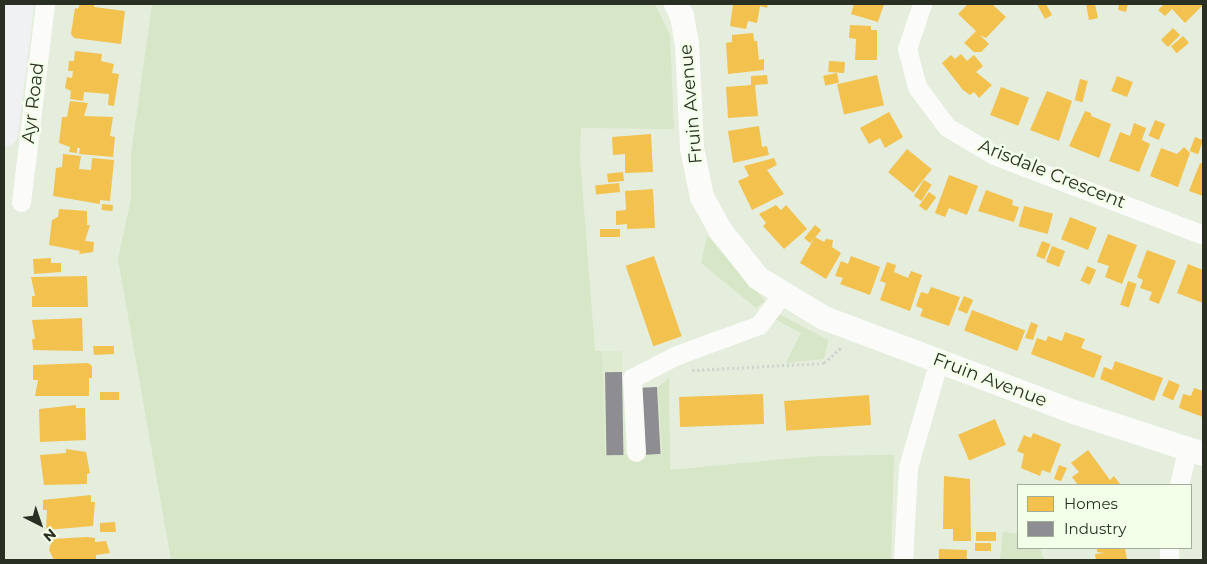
<!DOCTYPE html>
<html>
<head>
<meta charset="utf-8">
<style>
	body { margin:0 }
	#map { position:relative; width:1207px; height:564px; overflow:hidden; background:#e5eddd; font-family:Montserrat,sans-serif }
	div>[style] { position:absolute }
	.built>* { inset:0; background:#deebd1 }
	.green>* { inset:0; background:#d7e6c7 }
	.homes>* { inset:0; background:#f2c14e; transform-origin:0 0 }
	.industry>* { inset:0; background:#8d8d92; transform-origin:0 0 }
	.path>* { height:3px; margin-top:-1.5px; transform-origin:0; background:repeating-linear-gradient(90deg,#d1d3cf 0 2.5px,transparent 0 5px) }
	.minor>* { height:19px; margin:-9.5px; padding:0 9.5px; transform-origin:9.5px; border-radius:9.5px; background:#fbfcfa }
	.tertiary>* { height:24px; margin:-12px; padding:0 12px; transform-origin:12px; border-radius:12px; background:#fbfcfa }
	.primary>* { height:28px; margin:-14px; padding:0 14px; transform-origin:14px; border-radius:14px; background:#f0f1f3 }
	span { translate:-50% -50%; white-space:nowrap; text-align:center; line-height:1.15; -webkit-text-stroke:5px #f4ffe9; paint-order:stroke }
	.street-label { font-size:18px; color:#2a2f24 }
	.frame { position:absolute; inset:0; border:5px solid #2a2f24; pointer-events:none }
	.legend { position:absolute; left:1017px; top:484px; width:175px; height:65px; box-sizing:border-box; background:#f4ffe9; border:1px solid #a3ac9a; margin:0; padding:6px 9px; list-style:none; font-size:15px; color:#2a2f24 }
	.legend li { display:flex; align-items:center; gap:10px; height:25px }
	.legend b { width:25px; border:1px solid #a3ac9a }
	.north { position:absolute; left:15px; top:499px; width:50px; height:50px; -webkit-text-stroke:4px #f4ffe9; paint-order:stroke; rotate:139deg; font-size:14px; font-weight:700; line-height:20px; text-align:center; color:#2a2f24 }
	.north::after { content:''; display:block; margin:auto; width:18px; height:22px; background:#2a2f24; clip-path:polygon(50% 0,100% 100%,50% 72%,0 100%) }
</style>
</head>
<body>
<div id="map">
	<div class="built">
		<i style="clip-path:polygon(602px 351px,622px 351px,622px 386px,658px 387px,662px 455px,605px 456px)"></i>
	</div>
	<div class="green">
		<i style="clip-path:polygon(152px 4px,655px 4px,670px 35px,674px 129px,581px 128px,580px 157px,595px 351px,602px 351px,605px 455px,662px 455px,658px 387px,669px 378px,670px 470px,817px 456px,894px 455px,891px 560px,171px 560px,118px 259px,131px 199px,131px 154px)"></i>
		<i style="clip-path:polygon(707px 235px,765px 301px,756px 308px,701px 263px)"></i>
		<i style="clip-path:polygon(777px 313px,828px 340px,824px 359px,786px 363px,801px 333px,773px 318px)"></i>
		<i style="clip-path:polygon(1003px 532px,1018px 534px,1018px 548px,1040px 548px,1044px 560px,1000px 560px)"></i>
	</div>
	<div class="homes">
		<i style="clip-path:polygon(95px 4px,94px 7px,125px 11px,121px 44px,74px 38px,71px 34px,75px 8px,78px 9px,80px 4px)"></i>
		<i style="clip-path:polygon(733px 4px,768px 4px,767px 8px,760px 6px,757px 23px,748px 21px,746px 29px,730px 26px)"></i>
		<i style="clip-path:polygon(854px 4px,884px 4px,878px 22px,851px 14px)"></i>
		<i style="clip-path:polygon(968px 4px,992px 4px,1006px 17px,986px 38px,980px 35px,989px 44px,981px 52px,974px 52px,964px 43px,976px 31px,958px 14px)"></i>
		<i style="clip-path:polygon(1037px 4px,1046px 4px,1052px 15px,1045px 19px)"></i>
		<i style="clip-path:polygon(1086px 4px,1095px 4px,1098px 18px,1089px 20px)"></i>
		<i style="clip-path:polygon(1119px 4px,1128px 4px,1126px 12px,1118px 10px)"></i>
		<i style="clip-path:polygon(1164px 4px,1203px 4px,1203px 5px,1185px 23px,1172px 9px,1165px 16px,1158px 10px)"></i>
		<i style="clip-path:polygon(850px 25px,871px 26px,871px 30px,877px 30px,877px 60px,855px 60px,856px 39px,849px 38px)"></i>
		<i style="left:1173px;top:28px;width:10px;height:17px;rotate:45deg"></i>
		<i style="clip-path:polygon(753px 33px,754px 41px,757px 41px,759px 60px,764px 59px,764px 70px,728px 74px,726px 43px,732px 42px,732px 35px)"></i>
		<i style="left:1183px;top:36px;width:9px;height:16px;rotate:49deg"></i>
		<i style="clip-path:polygon(75px 51px,102px 54px,101px 61px,114px 64px,112px 73px,119px 74px,114px 106px,108px 105px,109px 94px,84px 92px,83px 101px,70px 99px,71px 91px,65px 88px,67px 77px,72px 78px,73px 71px,68px 71px,69px 61px,74px 61px)"></i>
		<i style="clip-path:polygon(961px 54px,967px 61px,974px 55px,983px 66px,976px 72px,992px 85px,979px 98px,974px 92px,970px 95px,963px 90px,942px 63px,951px 55px,955px 59px)"></i>
		<i style="left:829px;top:61px;width:16px;height:11px;rotate:4deg"></i>
		<i style="left:837px;top:73px;width:10px;height:14px;rotate:79deg"></i>
		<i style="clip-path:polygon(767px 75px,768px 84px,755px 85px,758px 116px,728px 118px,726px 87px,751px 85px,751px 76px)"></i>
		<i style="left:877px;top:75px;width:31px;height:41px;rotate:77deg"></i>
		<i style="left:1117px;top:76px;width:17px;height:16px;rotate:21deg"></i>
		<i style="left:1080px;top:79px;width:8px;height:22px;rotate:14deg"></i>
		<i style="left:1001px;top:87px;width:30px;height:30px;rotate:21deg"></i>
		<i style="clip-path:polygon(1047px 91px,1072px 101px,1059px 141px,1030px 130px)"></i>
		<i style="clip-path:polygon(70px 101px,88px 103px,84px 116px,113px 117px,110px 136px,115px 137px,113px 157px,79px 154px,80px 148px,77px 148px,77px 153px,69px 152px,70px 147px,59px 143px,62px 117px,67px 117px)"></i>
		<i style="clip-path:polygon(1085px 111px,1091px 113px,1091px 116px,1111px 124px,1099px 158px,1069px 146px)"></i>
		<i style="clip-path:polygon(889px 112px,903px 137px,885px 148px,880px 138px,869px 144px,860px 128px)"></i>
		<i style="left:1155px;top:120px;width:11px;height:17px;rotate:22deg"></i>
		<i style="clip-path:polygon(1134px 123px,1146px 128px,1142px 140px,1150px 144px,1139px 172px,1109px 161px,1120px 132px,1130px 136px)"></i>
		<i style="clip-path:polygon(759px 126px,762px 147px,767px 146px,769px 155px,733px 163px,728px 131px)"></i>
		<i style="clip-path:polygon(651px 134px,653px 172px,625px 173px,625px 154px,613px 155px,612px 137px)"></i>
		<i style="left:1195px;top:137px;width:9px;height:15px;rotate:21deg"></i>
		<i style="clip-path:polygon(1184px 147px,1190px 153px,1178px 187px,1150px 176px,1161px 148px,1177px 154px)"></i>
		<i style="left:907px;top:149px;width:32px;height:30px;rotate:39deg"></i>
		<i style="clip-path:polygon(63px 154px,81px 156px,79px 169px,91px 170px,92px 158px,114px 160px,110px 201px,100px 200px,100px 204px,53px 196px,56px 168px,62px 167px)"></i>
		<i style="clip-path:polygon(774px 158px,777px 165px,767px 170px,784px 194px,752px 210px,738px 181px,749px 176px,744px 166px)"></i>
		<i style="clip-path:polygon(1200px 163px,1203px 164px,1203px 196px,1189px 191px)"></i>
		<i style="left:623px;top:172px;width:9px;height:16px;rotate:84deg"></i>
		<i style="clip-path:polygon(949px 175px,978px 186px,967px 215px,949px 208px,945px 217px,935px 213px)"></i>
		<i style="left:924px;top:180px;width:9px;height:19px;rotate:32deg"></i>
		<i style="left:619px;top:183px;width:9px;height:24px;rotate:84deg"></i>
		<i style="clip-path:polygon(653px 189px,655px 228px,627px 229px,627px 224px,616px 225px,616px 211px,626px 210px,625px 191px)"></i>
		<i style="clip-path:polygon(986px 190px,1013px 200px,1012px 205px,1019px 207px,1014px 222px,978px 211px)"></i>
		<i style="left:929px;top:192px;width:9px;height:17px;rotate:36deg"></i>
		<i style="left:102px;top:204px;width:11px;height:6px;rotate:5deg"></i>
		<i style="clip-path:polygon(776px 205px,781px 210px,786px 205px,807px 229px,784px 249px,763px 226px,766px 223px,759px 214px)"></i>
		<i style="left:1024px;top:206px;width:30px;height:21px;rotate:15deg"></i>
		<i style="clip-path:polygon(59px 209px,87px 211px,87px 225px,90px 225px,85px 241px,94px 242px,93px 252px,79px 254px,80px 251px,49px 245px,52px 220px,58px 217px)"></i>
		<i style="left:1070px;top:217px;width:29px;height:24px;rotate:22deg"></i>
		<i style="left:815px;top:225px;width:8px;height:17px;rotate:40deg"></i>
		<i style="left:620px;top:229px;width:8px;height:20px;rotate:90deg"></i>
		<i style="clip-path:polygon(1108px 234px,1137px 245px,1122px 284px,1105px 277px,1109px 266px,1097px 262px)"></i>
		<i style="clip-path:polygon(815px 237px,824px 242px,826px 239px,833px 240px,832px 247px,841px 253px,826px 279px,800px 263px)"></i>
		<i style="left:1042px;top:241px;width:9px;height:16px;rotate:21deg"></i>
		<i style="left:1052px;top:246px;width:14px;height:17px;rotate:21deg"></i>
		<i style="clip-path:polygon(1147px 250px,1176px 261px,1159px 304px,1149px 300px,1152px 292px,1140px 288px,1143px 280px,1137px 277px)"></i>
		<i style="left:654px;top:256px;width:85px;height:30px;rotate:71deg"></i>
		<i style="clip-path:polygon(851px 256px,880px 267px,870px 295px,840px 284px,843px 278px,835px 276px,841px 261px,848px 264px)"></i>
		<i style="clip-path:polygon(51px 258px,51px 263px,61px 263px,61px 272px,34px 274px,33px 259px)"></i>
		<i style="clip-path:polygon(887px 262px,896px 265px,894px 272px,908px 278px,911px 271px,922px 275px,910px 311px,880px 300px,886px 283px,880px 281px)"></i>
		<i style="clip-path:polygon(1188px 264px,1203px 270px,1203px 303px,1177px 293px)"></i>
		<i style="left:1087px;top:266px;width:10px;height:16px;rotate:24deg"></i>
		<i style="clip-path:polygon(87px 276px,88px 307px,32px 307px,32px 296px,35px 296px,31px 277px)"></i>
		<i style="left:1128px;top:281px;width:9px;height:25px;rotate:18deg"></i>
		<i style="clip-path:polygon(931px 287px,960px 297px,949px 326px,920px 316px,923px 309px,916px 306px,921px 292px,928px 294px)"></i>
		<i style="left:964px;top:296px;width:10px;height:15px;rotate:24deg"></i>
		<i style="left:972px;top:310px;width:57px;height:22px;rotate:21deg"></i>
		<i style="clip-path:polygon(82px 318px,83px 351px,33px 350px,32px 339px,35px 339px,32px 320px)"></i>
		<i style="clip-path:polygon(1031px 322px,1038px 325px,1033px 340px,1025px 338px)"></i>
		<i style="clip-path:polygon(1065px 332px,1085px 339px,1081px 348px,1102px 356px,1094px 378px,1031px 354px,1037px 338px,1046px 341px,1048px 336px,1062px 341px)"></i>
		<i style="clip-path:polygon(93px 346px,114px 346px,114px 354px,94px 355px)"></i>
		<i style="clip-path:polygon(1115px 361px,1163px 378px,1154px 401px,1100px 379px,1104px 367px,1112px 370px)"></i>
		<i style="clip-path:polygon(88px 363px,92px 366px,92px 378px,89px 378px,89px 396px,35px 396px,38px 380px,33px 380px,33px 365px)"></i>
		<i style="left:1169px;top:380px;width:12px;height:17px;rotate:24deg"></i>
		<i style="clip-path:polygon(1194px 388px,1203px 391px,1203px 417px,1179px 408px,1183px 394px,1191px 396px)"></i>
		<i style="left:119px;top:392px;width:8px;height:19px;rotate:90deg"></i>
		<i style="left:763px;top:394px;width:30px;height:84px;rotate:88deg"></i>
		<i style="left:869px;top:395px;width:30px;height:85px;rotate:86deg"></i>
		<i style="clip-path:polygon(76px 405px,76px 408px,85px 408px,86px 440px,40px 442px,39px 409px)"></i>
		<i style="left:995px;top:419px;width:28px;height:40px;rotate:67deg"></i>
		<i style="clip-path:polygon(1033px 433px,1061px 444px,1050px 473px,1042px 470px,1040px 476px,1021px 468px,1024px 454px,1017px 451px,1024px 435px,1031px 438px)"></i>
		<i style="clip-path:polygon(66px 449px,86px 452px,90px 473px,87px 474px,87px 484px,44px 485px,40px 455px,66px 453px)"></i>
		<i style="clip-path:polygon(1088px 450px,1110px 480px,1114px 476px,1120px 484px,1078px 485px,1072px 477px,1079px 472px,1071px 463px)"></i>
		<i style="clip-path:polygon(1059px 465px,1067px 468px,1061px 481px,1054px 479px)"></i>
		<i style="clip-path:polygon(944px 476px,970px 479px,971px 541px,953px 541px,953px 529px,943px 529px)"></i>
		<i style="clip-path:polygon(91px 495px,91px 502px,95px 502px,93px 526px,46px 530px,47px 510px,43px 510px,43px 500px)"></i>
		<i style="clip-path:polygon(115px 522px,116px 532px,100px 532px,100px 523px)"></i>
		<i style="left:976px;top:532px;width:20px;height:9px"></i>
		<i style="clip-path:polygon(87px 537px,95px 538px,95px 542px,106px 541px,110px 553px,96px 555px,96px 560px,54px 560px,49px 550px,52px 539px)"></i>
		<i style="left:975px;top:543px;width:16px;height:8px"></i>
		<i style="clip-path:polygon(1097px 548px,1125px 548px,1127px 560px,1096px 560px,1095px 554px,1105px 553px,1097px 552px)"></i>
		<i style="left:939px;top:549px;width:28px;height:11px;rotate:2deg"></i>
	</div>
	<div class="industry">
		<i style="left:622px;top:372px;width:83px;height:17px;rotate:89deg"></i>
		<i style="left:657px;top:387px;width:67px;height:15px;rotate:87deg"></i>
	</div>
	<div class="path">
		<i style="left:692px;top:370px;width:132px;rotate:-3deg"></i>
		<i style="left:824px;top:363px;width:24px;rotate:-42deg"></i>
	</div>
	<div class="minor">
		<i style="left:922px;top:4px;width:47px;rotate:108.4deg"></i>
		<i style="left:907px;top:49px;width:39px;rotate:75deg"></i>
		<i style="left:917px;top:87px;width:50px;rotate:53.1deg"></i>
		<i style="left:947px;top:127px;width:55px;rotate:30.8deg"></i>
		<i style="left:994px;top:155px;width:224px;rotate:20.9deg"></i>
		<i style="left:21px;top:202px;width:199px;rotate:-83.1deg"></i>
		<i style="left:636px;top:452px;width:74px;rotate:-93.1deg"></i>
		<i style="left:632px;top:378px;width:51px;rotate:-27.1deg"></i>
		<i style="left:677px;top:355px;width:87px;rotate:-20.1deg"></i>
		<i style="left:759px;top:325px;width:38px;rotate:-53deg"></i>
		<i style="left:1179px;top:485px;width:35px;rotate:-77deg"></i>
		<i style="left:903px;top:560px;width:93px;rotate:-86.9deg"></i>
		<i style="left:908px;top:467px;width:111px;rotate:-73.8deg"></i>
		<i style="left:1169px;top:560px;width:12px;rotate:-90deg"></i>
	</div>
	<div class="tertiary">
		<i style="left:676px;top:4px;width:13px;rotate:63deg"></i>
		<i style="left:682px;top:16px;width:28px;rotate:80deg"></i>
		<i style="left:687px;top:44px;width:104px;rotate:87.2deg"></i>
		<i style="left:692px;top:148px;width:50px;rotate:78.5deg"></i>
		<i style="left:702px;top:197px;width:38px;rotate:61deg"></i>
		<i style="left:720px;top:230px;width:61px;rotate:51.6deg"></i>
		<i style="left:758px;top:278px;width:77px;rotate:31.2deg"></i>
		<i style="left:824px;top:318px;width:267px;rotate:20.6deg"></i>
		<i style="left:1074px;top:412px;width:136px;rotate:18deg"></i>
	</div>
	<div class="primary">
		<i style="left:4px;top:133px;width:130px;rotate:-82.9deg"></i>
	</div>
	<div class="street-label">
		<span style="left:33px;top:103px;rotate:-83deg">Ayr Road</span>
		<span style="left:691px;top:104px;rotate:-95deg">Fruin Avenue</span>
		<span style="left:1052px;top:174px;rotate:22deg">Arisdale Crescent</span>
		<span style="left:990px;top:380px;rotate:21deg">Fruin Avenue</span>
	</div>
	<div class="frame"></div>
	<ul class="legend">
	<li><b style="height:14px;background:#f2c14e"></b>Homes</li>
	<li><b style="height:14px;background:#8d8d92"></b>Industry</li>
	</ul>
	<div class="north">N</div>
</div>
</body>
</html>
